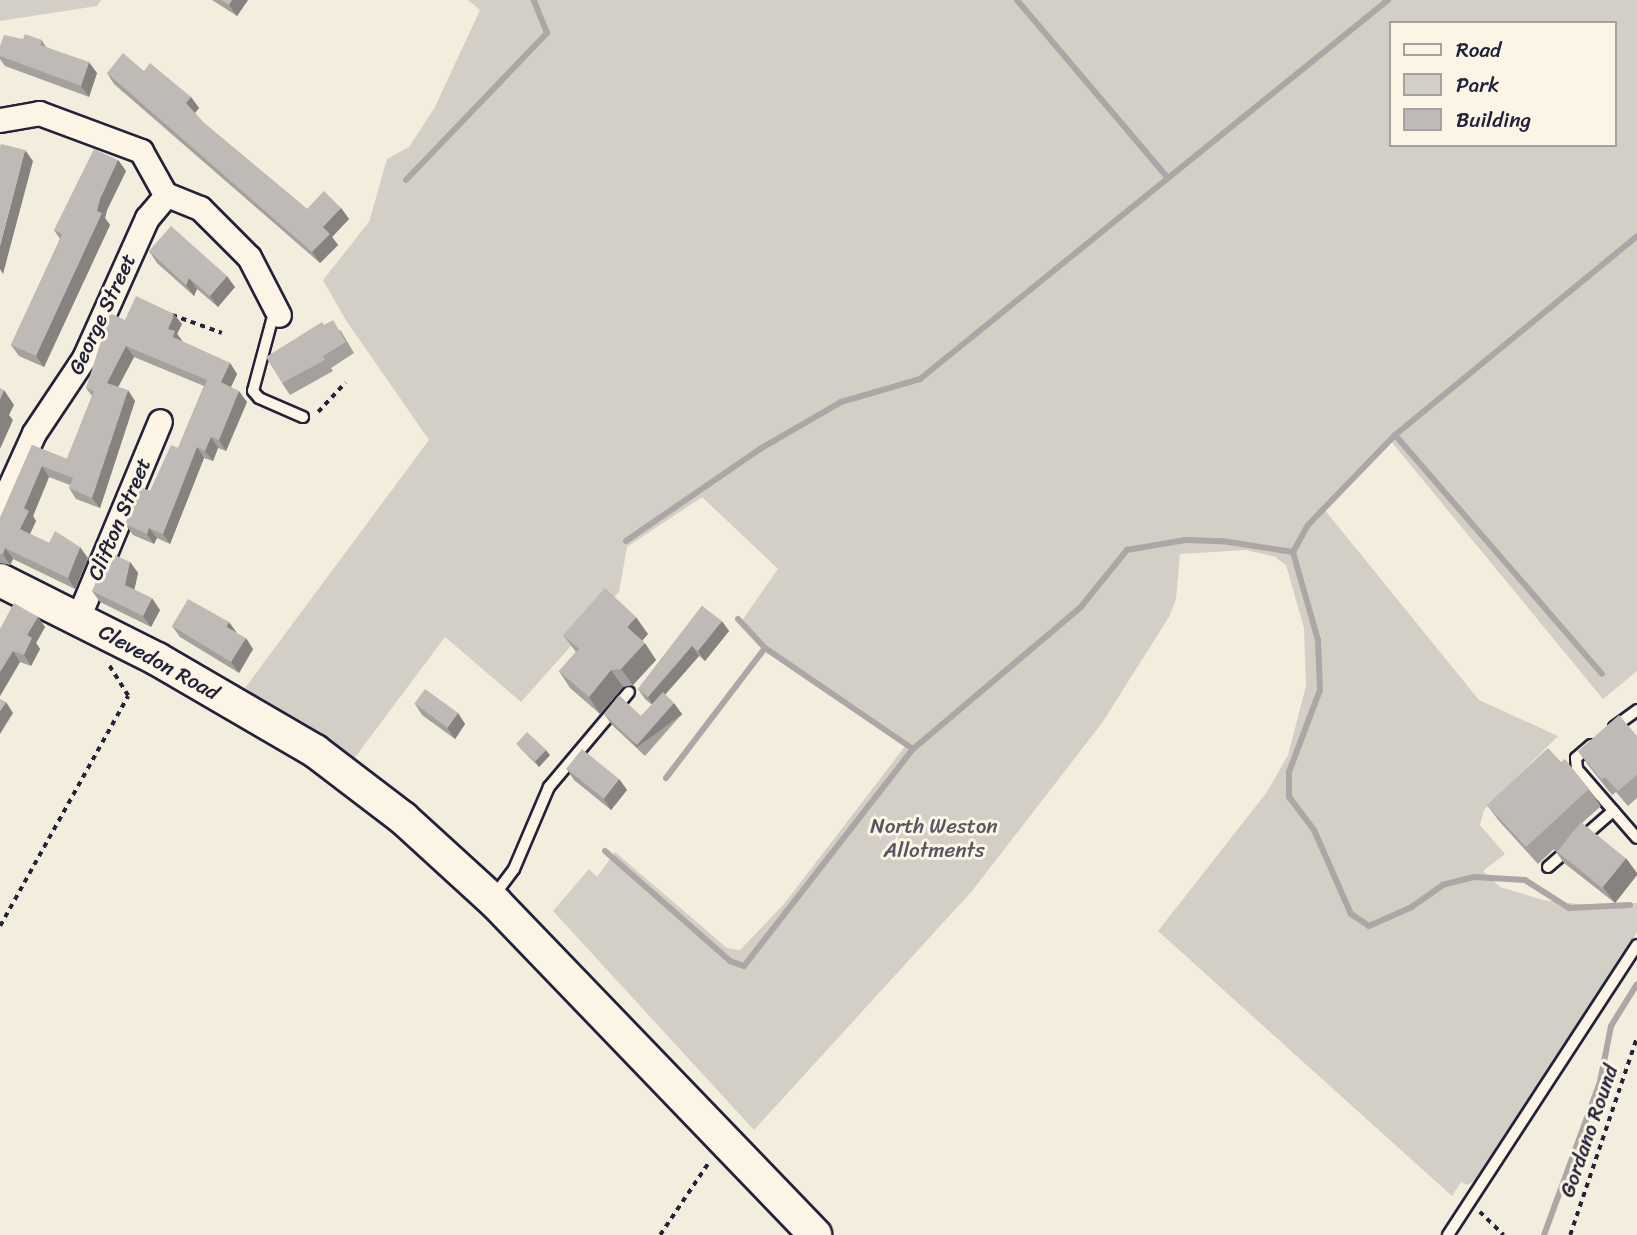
<!DOCTYPE html>
<html>
<head>
<meta charset="utf-8">
<style>
	body { margin:0 }
	#map { position:relative; width:1637px; height:1235px; overflow:hidden; background:#f3edde; font-family:Sriracha,sans-serif }
	div>[style] { position:absolute }
	.green>* { inset:0; background:#d4cfc6 }
	.stream>* { height:6px; margin:-3px; padding:0 3px; transform-origin:3px; border-radius:3px; background:#aca7a6 }
	.path>* { height:3.5px; margin-top:-1.75px; transform-origin:0; background:repeating-linear-gradient(90deg,#22223b 0 5px,transparent 0 10px) }
	.roads { filter:drop-shadow(2px 0 #22223b) drop-shadow(-2px 0 #22223b) drop-shadow(0 2px #22223b) drop-shadow(0 -2px #22223b) }
	.lane>* { height:10px; margin:-5px; padding:0 5px; transform-origin:5px; border-radius:5px; background:#fcf5e5 }
	.street>* { height:23px; margin:-11.5px; padding:0 11.5px; transform-origin:11.5px; border-radius:11.5px; background:#fcf5e5 }
	.secondary>* { height:32px; margin:-16px; padding:0 16px; transform-origin:16px; border-radius:16px; background:#fcf5e5 }
	.wall>* { inset:0; background:#a4a09d }
	.shaded-wall>* { inset:0; background:#86827f; transform-origin:0 0 }
	.building>* { inset:0; background:#bfbab6; transform-origin:0 0 }
	span { translate:-50% -50%; white-space:nowrap; text-align:center; line-height:1.15; -webkit-text-stroke:6px #fcf5e5; paint-order:stroke }
	.street-label { font-size:21px; color:#22223b }
	.park-label { font-size:21px; color:#575665 }
	.legend { position:absolute; left:1389px; top:21px; width:228px; height:126px; box-sizing:border-box; background:#fcf5e5; border:2px solid #a5a1a1; margin:0; padding:9px 12px; list-style:none; font-size:21px; color:#22223b }
	.legend li { display:flex; align-items:center; gap:14px; height:35px }
	.legend b { width:35px; border:2px solid #a5a1a1 }
</style>
</head>
<body>
<div id="map">
	<div class="green">
		<i style="clip-path:polygon(0 0,101px 0,97px 6px,0 21px)"></i>
		<i style="clip-path:polygon(evenodd,468px 0,1637px 0,1637px 671px,1603px 699px,1390px 440px,1324px 509px,1479px 700px,1558px 736px,1484px 810px,1480px 825px,1505px 854px,1483px 871px,1500px 887px,1543px 900px,1595px 906px,1637px 903px,1637px 932px,1627px 951px,1474px 1181px,1467px 1185px,1461px 1182px,1452px 1196px,1158px 931px,1267px 792px,1288px 755px,1306px 686px,1304px 628px,1286px 565px,1275px 557px,1246px 550px,1180px 554px,1176px 599px,1169px 617px,1102px 723px,972px 891px,754px 1130px,553px 911px,589px 869px,597px 877px,615px 852px,727px 948px,740px 950px,784px 904px,906px 745px,765px 648px,741px 622px,778px 569px,702px 497px,627px 547px,619px 592px,521px 702px,445px 637px,350px 764px,245px 688px,429px 440px,345px 319px,323px 280px,369px 222px,387px 159px,409px 147px,435px 107px,480px 10px,468px 0,1390px 23px,1614px 23px,1614px 145px,1390px 145px,1390px 23px)"></i>
	</div>
	<div class="stream">
		<i style="left:1017px;top:0;width:233px;rotate:49.7deg"></i>
		<i style="left:406px;top:180px;width:204px;rotate:-46.2deg"></i>
		<i style="left:547px;top:33px;width:35px;rotate:-112deg"></i>
		<i style="left:1395px;top:435px;width:316px;rotate:49.1deg"></i>
		<i style="left:626px;top:541px;width:163px;rotate:-34.5deg"></i>
		<i style="left:760px;top:449px;width:94px;rotate:-30.1deg"></i>
		<i style="left:841px;top:402px;width:82px;rotate:-16.2deg"></i>
		<i style="left:920px;top:379px;width:602px;rotate:-39deg"></i>
		<i style="left:738px;top:619px;width:40px;rotate:47deg"></i>
		<i style="left:765px;top:648px;width:179px;rotate:34.3deg"></i>
		<i style="left:666px;top:778px;width:163px;rotate:-52.7deg"></i>
		<i style="left:605px;top:851px;width:167px;rotate:41.3deg"></i>
		<i style="left:730px;top:961px;width:15px;rotate:20deg"></i>
		<i style="left:744px;top:966px;width:275px;rotate:-52.1deg"></i>
		<i style="left:913px;top:749px;width:219px;rotate:-40.2deg"></i>
		<i style="left:1080px;top:608px;width:75px;rotate:-51deg"></i>
		<i style="left:1127px;top:550px;width:59px;rotate:-9.8deg"></i>
		<i style="left:1185px;top:540px;width:37px;rotate:2deg"></i>
		<i style="left:1222px;top:541px;width:72px;rotate:8.8deg"></i>
		<i style="left:1630px;top:905px;width:61px;rotate:177.2deg"></i>
		<i style="left:1569px;top:908px;width:52px;rotate:-147.5deg"></i>
		<i style="left:1525px;top:880px;width:51px;rotate:-176.6deg"></i>
		<i style="left:1474px;top:877px;width:32px;rotate:166deg"></i>
		<i style="left:1443px;top:885px;width:38px;rotate:145deg"></i>
		<i style="left:1412px;top:907px;width:47px;rotate:156.2deg"></i>
		<i style="left:1369px;top:926px;width:22px;rotate:-146deg"></i>
		<i style="left:1351px;top:914px;width:92px;rotate:-113.8deg"></i>
		<i style="left:1314px;top:830px;width:41px;rotate:-127.1deg"></i>
		<i style="left:1289px;top:797px;width:25px;rotate:-90deg"></i>
		<i style="left:1289px;top:772px;width:88px;rotate:-69.3deg"></i>
		<i style="left:1320px;top:690px;width:50px;rotate:-92.3deg"></i>
		<i style="left:1318px;top:640px;width:91px;rotate:-105.9deg"></i>
		<i style="left:1293px;top:552px;width:31px;rotate:-61deg"></i>
		<i style="left:1308px;top:525px;width:125px;rotate:-46deg"></i>
		<i style="left:1395px;top:435px;width:313px;rotate:-39.4deg"></i>
		<i style="left:1544px;top:1235px;width:163px;rotate:-69.9deg"></i>
		<i style="left:1600px;top:1082px;width:57px;rotate:-78.9deg"></i>
		<i style="left:1611px;top:1026px;width:49px;rotate:-58.2deg"></i>
	</div>
	<div class="path">
		<i style="left:172px;top:315px;width:53px;rotate:19.8deg"></i>
		<i style="left:318px;top:412px;width:40px;rotate:-47deg"></i>
		<i style="left:0;top:926px;width:263px;rotate:-60.9deg"></i>
		<i style="left:128px;top:696px;width:40px;rotate:-122deg"></i>
		<i style="left:1480px;top:1212px;width:33px;rotate:44deg"></i>
		<i style="left:660px;top:1235px;width:88px;rotate:-56.1deg"></i>
		<i style="left:1570px;top:1235px;width:209px;rotate:-71.3deg"></i>
	</div>
	<div class="roads">
		<div class="lane">
			<i style="left:272px;top:320px;width:73px;rotate:105deg"></i>
			<i style="left:253px;top:391px;width:9px;rotate:49deg"></i>
			<i style="left:259px;top:398px;width:48px;rotate:23.4deg"></i>
			<i style="left:1614px;top:727px;width:29px;rotate:-36deg"></i>
			<i style="left:1591px;top:745px;width:20px;rotate:139deg"></i>
			<i style="left:1576px;top:758px;width:11px;rotate:85deg"></i>
			<i style="left:1577px;top:769px;width:91px;rotate:49deg"></i>
			<i style="left:1581px;top:839px;width:43px;rotate:-41.2deg"></i>
			<i style="left:1548px;top:867px;width:28px;rotate:-41deg"></i>
			<i style="left:493px;top:897px;width:35px;rotate:-53deg"></i>
			<i style="left:514px;top:869px;width:89px;rotate:-66.9deg"></i>
			<i style="left:549px;top:787px;width:124px;rotate:-49.9deg"></i>
			<i style="left:1448px;top:1235px;width:346px;rotate:-56.9deg"></i>
		</div>
		<div class="street">
			<i style="left:0;top:120px;width:40px;rotate:-10deg"></i>
			<i style="left:39px;top:113px;width:109px;rotate:20.4deg"></i>
			<i style="left:141px;top:151px;width:49px;rotate:60.8deg"></i>
			<i style="left:165px;top:194px;width:38px;rotate:22deg"></i>
			<i style="left:200px;top:208px;width:69px;rotate:45deg"></i>
			<i style="left:249px;top:257px;width:65px;rotate:62.7deg"></i>
			<i style="left:0;top:508px;width:82px;rotate:-65.6deg"></i>
			<i style="left:34px;top:433px;width:90px;rotate:-56.3deg"></i>
			<i style="left:84px;top:358px;width:154px;rotate:-65.8deg"></i>
			<i style="left:147px;top:218px;width:30px;rotate:-50deg"></i>
			<i style="left:78px;top:618px;width:213px;rotate:-67.4deg"></i>
		</div>
		<div class="secondary">
			<i style="left:0;top:580px;width:176px;rotate:26.7deg"></i>
			<i style="left:157px;top:659px;width:183px;rotate:30.2deg"></i>
			<i style="left:315px;top:751px;width:111px;rotate:37.3deg"></i>
			<i style="left:403px;top:818px;width:125px;rotate:42.4deg"></i>
			<i style="left:495px;top:902px;width:462px;rotate:46.1deg"></i>
		</div>
	</div>
	<div class="wall">
		<i style="clip-path:polygon(212px 0,248px 0,237px 16px)"></i>
		<i style="clip-path:polygon(23px 39px,42px 40px,46px 47px,97px 73px,89px 97px,5px 66px,0 59px,0 46px)"></i>
		<i style="clip-path:polygon(144px 71px,191px 97px,199px 108px,195px 113px,204px 123px,307px 209px,341px 208px,349px 219px,332px 237px,338px 245px,320px 263px,114px 84px,107px 73px)"></i>
		<i style="clip-path:polygon(118px 160px,126px 171px,107px 210px,105px 218px,110px 225px,44px 367px,19px 356px,11px 345px,60px 239px,54px 230px)"></i>
		<i style="clip-path:polygon(149px 251px,235px 287px,218px 307px,197px 289px,194px 296px,157px 263px)"></i>
		<i style="clip-path:polygon(125px 320px,182px 324px,177px 334px,183px 342px,230px 363px,237px 374px,231px 387px,247px 402px,226px 451px,218px 448px,213px 461px,204px 458px,170px 544px,157px 538px,154px 544px,133px 535px,125px 524px,150px 491px,178px 448px,204px 386px,134px 357px,118px 387px,135px 401px,100px 508px,76px 499px,69px 488px,70px 485px,49px 477px,33px 516px,36px 521px,30px 534px,49px 543px,88px 558px,75px 589px,13px 559px,10px 565px,0 563px,0 518px,32px 445px,67px 459px,92px 396px,86px 388px)"></i>
		<i style="clip-path:polygon(324px 325px,341px 331px,354px 353px,331px 368px,333px 371px,290px 395px,282px 383px)"></i>
		<i style="clip-path:polygon(130px 562px,138px 573px,134px 589px,160px 610px,151px 627px,100px 602px,92px 591px,107px 573px)"></i>
		<i style="clip-path:polygon(702px 606px,729px 631px,705px 661px,699px 656px,665px 695px,682px 714px,645px 756px,612px 725px,604px 714px,641px 716px,652px 705px,645px 699px,638px 689px)"></i>
		<i style="clip-path:polygon(38px 617px,45px 627px,36px 643px,40px 649px,31px 666px,20px 662px,0 696px,0 629px)"></i>
		<i style="clip-path:polygon(172px 626px,237px 633px,253px 649px,239px 673px,180px 637px)"></i>
		<i style="clip-path:polygon(648px 634px,642px 641px,656px 660px,633px 685px,623px 687px,600px 714px,570px 688px,559px 671px,576px 652px,563px 635px)"></i>
		<i style="clip-path:polygon(415px 704px,458px 713px,465px 724px,455px 739px,422px 715px)"></i>
		<i style="clip-path:polygon(1637px 736px,1637px 798px,1628px 806px,1616px 792px,1612px 795px,1588px 765px,1578px 751px)"></i>
		<i style="clip-path:polygon(517px 744px,550px 755px,539px 767px,521px 749px)"></i>
		<i style="clip-path:polygon(1561px 762px,1589px 789px,1601px 806px,1582px 823px,1637px 873px,1637px 875px,1615px 903px,1564px 863px,1554px 849px,1538px 864px,1499px 821px,1487px 805px)"></i>
		<i style="clip-path:polygon(566px 768px,619px 779px,627px 790px,611px 810px,574px 780px)"></i>
	</div>
	<div class="shaded-wall">
		<i style="clip-path:polygon(232px 0,248px 0,237px 16px,229px 5px)"></i>
		<i style="clip-path:polygon(89px 62px,97px 73px,89px 97px,81px 86px)"></i>
		<i style="clip-path:polygon(191px 97px,199px 108px,194px 114px,186px 103px)"></i>
		<i style="clip-path:polygon(25px 150px,33px 161px,3px 274px,0 269px,0 246px)"></i>
		<i style="clip-path:polygon(118px 160px,126px 171px,107px 210px,105px 218px,110px 225px,44px 367px,36px 356px,97px 211px,100px 199px)"></i>
		<i style="clip-path:polygon(341px 208px,349px 219px,332px 237px,338px 245px,320px 263px,312px 252px,323px 227px)"></i>
		<i style="clip-path:polygon(227px 276px,235px 287px,218px 307px,210px 296px)"></i>
		<i style="clip-path:polygon(189px 278px,197px 289px,194px 296px,186px 285px)"></i>
		<i style="clip-path:polygon(174px 314px,182px 324px,177px 334px,183px 342px,173px 337px,168px 329px)"></i>
		<i style="clip-path:polygon(126px 346px,134px 357px,115px 393px,107px 383px)"></i>
		<i style="clip-path:polygon(230px 363px,237px 374px,228px 393px,221px 382px)"></i>
		<i style="clip-path:polygon(4px 390px,14px 405px,9px 415px,13px 420px,0 449px,0 399px)"></i>
		<i style="clip-path:polygon(128px 390px,135px 401px,100px 508px,92px 498px)"></i>
		<i style="clip-path:polygon(239px 391px,247px 402px,226px 451px,219px 440px)"></i>
		<i style="clip-path:polygon(211px 437px,218px 448px,213px 461px,205px 451px)"></i>
		<i style="clip-path:polygon(197px 447px,204px 458px,170px 544px,163px 534px)"></i>
		<i style="clip-path:polygon(42px 466px,49px 477px,33px 516px,36px 521px,27px 540px,20px 529px,24px 508px)"></i>
		<i style="clip-path:polygon(149px 528px,157px 538px,154px 544px,147px 534px)"></i>
		<i style="clip-path:polygon(80px 547px,88px 558px,75px 589px,68px 578px)"></i>
		<i style="clip-path:polygon(5px 548px,13px 559px,10px 565px,3px 554px)"></i>
		<i style="clip-path:polygon(130px 562px,138px 573px,133px 596px,125px 585px)"></i>
		<i style="clip-path:polygon(152px 598px,160px 610px,151px 627px,143px 616px)"></i>
		<i style="clip-path:polygon(38px 617px,45px 627px,36px 643px,40px 649px,31px 666px,24px 655px,27px 635px)"></i>
		<i style="clip-path:polygon(636px 617px,648px 634px,639px 644px,627px 627px)"></i>
		<i style="clip-path:polygon(722px 621px,729px 631px,705px 661px,698px 651px)"></i>
		<i style="clip-path:polygon(229px 622px,237px 633px,226px 627px)"></i>
		<i style="clip-path:polygon(246px 638px,253px 649px,239px 673px,231px 662px)"></i>
		<i style="clip-path:polygon(645px 643px,656px 660px,633px 685px,621px 669px)"></i>
		<i style="clip-path:polygon(692px 646px,699px 656px,654px 707px,648px 697px)"></i>
		<i style="clip-path:polygon(13px 651px,20px 662px,0 696px,0 672px)"></i>
		<i style="clip-path:polygon(611px 670px,623px 687px,600px 714px,589px 697px)"></i>
		<i style="clip-path:polygon(6px 702px,13px 713px,0 734px,0 711px)"></i>
		<i style="left:674px;top:703px;width:14px;height:56px;rotate:54deg"></i>
		<i style="clip-path:polygon(458px 713px,465px 724px,455px 739px,447px 728px)"></i>
		<i style="clip-path:polygon(546px 750px,550px 755px,539px 767px,535px 761px)"></i>
		<i style="clip-path:polygon(619px 779px,627px 790px,611px 810px,604px 799px)"></i>
		<i style="clip-path:polygon(1626px 858px,1637px 873px,1637px 875px,1615px 903px,1603px 887px)"></i>
	</div>
	<div class="building">
		<i style="clip-path:polygon(221px 0,232px 0,229px 5px)"></i>
		<i style="clip-path:polygon(25px 34px,42px 40px,40px 45px,89px 62px,81px 86px,0 56px,0 46px,4px 35px,23px 39px)"></i>
		<i style="clip-path:polygon(123px 53px,144px 71px,150px 63px,191px 97px,186px 103px,204px 123px,307px 209px,324px 191px,341px 208px,323px 227px,330px 234px,312px 252px,107px 73px)"></i>
		<i style="clip-path:polygon(1px 144px,25px 150px,0 246px,0 147px)"></i>
		<i style="clip-path:polygon(94px 149px,118px 160px,100px 199px,97px 211px,102px 213px,36px 356px,11px 345px,60px 240px,62px 234px,54px 230px)"></i>
		<i style="clip-path:polygon(171px 226px,227px 276px,210px 296px,189px 278px,186px 285px,149px 251px)"></i>
		<i style="clip-path:polygon(136px 296px,174px 314px,168px 329px,175px 331px,173px 337px,230px 363px,221px 382px,239px 391px,219px 440px,211px 437px,205px 451px,197px 447px,163px 534px,149px 528px,147px 534px,125px 524px,141px 487px,150px 491px,171px 445px,178px 448px,207px 380px,126px 346px,107px 383px,128px 390px,92px 498px,69px 488px,73px 478px,42px 466px,24px 508px,29px 511px,20px 529px,49px 543px,55px 531px,80px 547px,68px 578px,5px 548px,3px 554px,0 554px,0 518px,32px 445px,67px 459px,94px 391px,86px 388px,110px 313px,125px 320px)"></i>
		<i style="clip-path:polygon(333px 320px,346px 342px,323px 356px,325px 360px,282px 383px,266px 357px,322px 322px,324px 325px)"></i>
		<i style="clip-path:polygon(0 388px,4px 390px,0 399px)"></i>
		<i style="clip-path:polygon(115px 555px,130px 562px,125px 585px,152px 598px,143px 616px,92px 591px,101px 570px,107px 573px)"></i>
		<i style="clip-path:polygon(605px 588px,636px 617px,627px 627px,645px 643px,621px 669px,611px 670px,589px 697px,559px 671px,579px 649px,563px 635px)"></i>
		<i style="clip-path:polygon(188px 599px,229px 622px,226px 627px,246px 638px,231px 662px,172px 626px)"></i>
		<i style="clip-path:polygon(14px 603px,38px 617px,27px 635px,32px 638px,24px 655px,13px 651px,0 672px,0 629px)"></i>
		<i style="clip-path:polygon(702px 606px,722px 621px,698px 651px,692px 646px,648px 697px,638px 689px)"></i>
		<i style="left:425px;top:689px;width:41px;height:18px;rotate:36deg"></i>
		<i style="clip-path:polygon(663px 692px,674px 703px,637px 745px,604px 714px,619px 695px,641px 716px)"></i>
		<i style="clip-path:polygon(0 699px,6px 702px,0 711px)"></i>
		<i style="clip-path:polygon(1619px 715px,1637px 736px,1637px 775px,1618px 791px,1605px 777px,1602px 780px,1578px 751px)"></i>
		<i style="left:527px;top:732px;width:26px;height:16px;rotate:43deg"></i>
		<i style="clip-path:polygon(1548px 748px,1561px 762px,1565px 759px,1589px 789px,1526px 847px,1487px 805px)"></i>
		<i style="left:582px;top:749px;width:48px;height:25px;rotate:39deg"></i>
		<i style="left:1581px;top:822px;width:58px;height:38px;rotate:39deg"></i>
	</div>
	<div class="street-label">
		<span style="left:102px;top:314px;rotate:-65deg">George Street</span>
		<span style="left:119px;top:519px;rotate:-67deg">Clifton Street</span>
		<span style="left:159px;top:662px;rotate:29deg">Clevedon Road</span>
		<span style="left:1589px;top:1131px;rotate:-71deg">Gordano Round</span>
	</div>
	<div class="park-label">
		<span style="left:934px;top:838px">North Weston<br>Allotments</span>
	</div>
	<ul class="legend">
	<li><b style="height:9px;background:#fcf5e5"></b>Road</li>
	<li><b style="height:19px;background:#d4cfc6"></b>Park</li>
	<li><b style="height:19px;background:#bfbab6"></b>Building</li>
	</ul>
</div>
</body>
</html>
